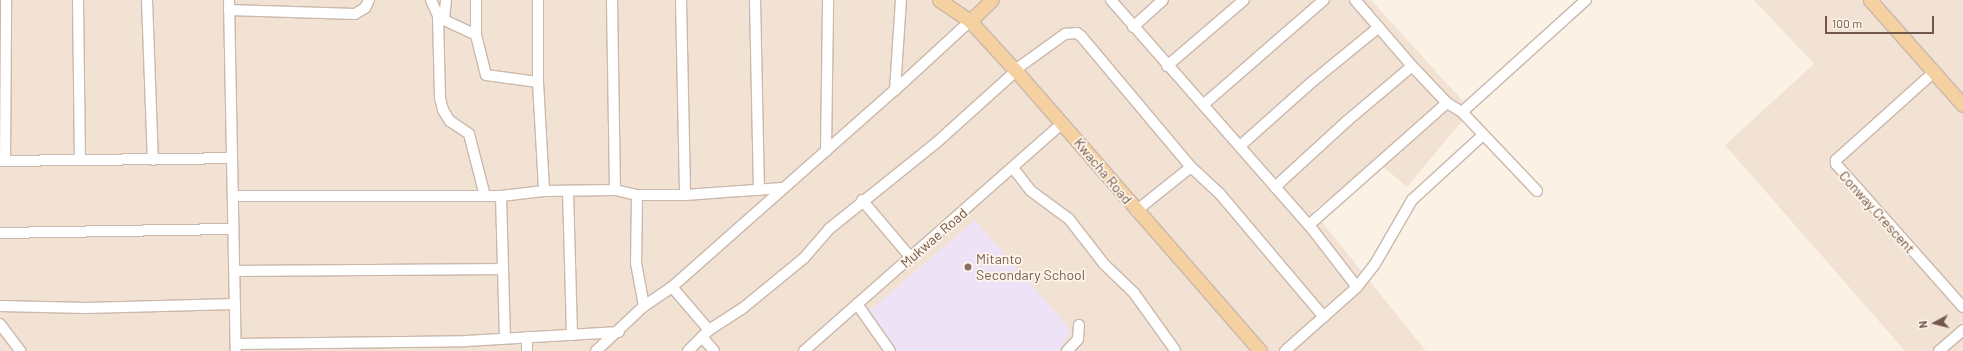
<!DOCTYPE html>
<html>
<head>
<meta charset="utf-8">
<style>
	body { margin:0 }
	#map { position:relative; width:1963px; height:351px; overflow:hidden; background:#fbf1e5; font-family:Barlow,sans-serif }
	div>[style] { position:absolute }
	.residential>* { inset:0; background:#f2e2d4 }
	.education>* { inset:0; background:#eee2f7 }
	.roads { filter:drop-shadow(1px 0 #cbb8ac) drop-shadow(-1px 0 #cbb8ac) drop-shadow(0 1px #cbb8ac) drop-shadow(0 -1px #cbb8ac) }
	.minor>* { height:10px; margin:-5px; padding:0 5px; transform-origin:5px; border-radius:5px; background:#fff }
	.major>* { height:13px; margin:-6.5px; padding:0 6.5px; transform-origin:6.5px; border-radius:6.5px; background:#f5d1a2 }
	.dots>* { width:11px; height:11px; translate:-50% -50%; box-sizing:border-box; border:2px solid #fef5eb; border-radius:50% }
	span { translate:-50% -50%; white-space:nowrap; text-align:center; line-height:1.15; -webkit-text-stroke:3.5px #fef5eb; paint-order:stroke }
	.street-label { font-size:14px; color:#71574c }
	.education-label { font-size:14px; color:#785e54 }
	.left { translate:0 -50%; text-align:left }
	.north { position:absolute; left:1915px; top:303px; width:40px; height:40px; -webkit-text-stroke:3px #fef5eb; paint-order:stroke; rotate:263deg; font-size:11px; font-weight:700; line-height:16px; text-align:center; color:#71574c }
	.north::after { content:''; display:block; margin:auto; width:14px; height:18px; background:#71574c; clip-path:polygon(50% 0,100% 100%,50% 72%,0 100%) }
	.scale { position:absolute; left:1825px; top:16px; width:109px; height:18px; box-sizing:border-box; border:2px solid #71574c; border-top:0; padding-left:5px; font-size:12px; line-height:14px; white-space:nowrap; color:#71574c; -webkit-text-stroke:3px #fef5eb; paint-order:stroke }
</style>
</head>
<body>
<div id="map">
	<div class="residential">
		<i style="clip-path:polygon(0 0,1371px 0,1471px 110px,1407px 187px,1378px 162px,1313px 211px,1426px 351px,0 351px)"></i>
		<i style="clip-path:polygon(1754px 0,1963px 0,1963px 351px,1905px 351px,1725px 145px,1814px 64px)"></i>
	</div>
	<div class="education">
		<i style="clip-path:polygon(975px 220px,1071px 330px,1058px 351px,893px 351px,866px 314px)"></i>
	</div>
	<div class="roads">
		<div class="minor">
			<i style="left:78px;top:0;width:160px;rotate:89.3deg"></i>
			<i style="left:147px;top:0;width:160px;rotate:87.9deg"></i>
			<i style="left:229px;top:0;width:351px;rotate:88.9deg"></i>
			<i style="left:431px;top:0;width:17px;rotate:66deg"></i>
			<i style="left:438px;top:16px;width:82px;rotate:88.6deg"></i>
			<i style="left:440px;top:98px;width:12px;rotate:76deg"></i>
			<i style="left:443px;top:110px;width:13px;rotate:58deg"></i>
			<i style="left:450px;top:121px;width:23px;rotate:34deg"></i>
			<i style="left:469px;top:134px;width:64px;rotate:75.5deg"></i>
			<i style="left:446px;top:0;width:20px;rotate:96deg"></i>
			<i style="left:444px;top:20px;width:35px;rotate:25deg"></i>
			<i style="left:476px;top:35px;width:41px;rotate:76deg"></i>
			<i style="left:486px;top:75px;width:52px;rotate:7.7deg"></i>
			<i style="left:538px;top:0;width:82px;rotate:90deg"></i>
			<i style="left:538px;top:82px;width:109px;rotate:86.8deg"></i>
			<i style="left:612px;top:0;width:190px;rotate:89.1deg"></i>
			<i style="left:681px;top:0;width:195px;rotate:88.8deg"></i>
			<i style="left:755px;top:0;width:190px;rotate:88.8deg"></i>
			<i style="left:1111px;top:0;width:300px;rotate:48.7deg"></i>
			<i style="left:1309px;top:225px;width:78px;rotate:52.3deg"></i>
			<i style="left:229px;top:10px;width:126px;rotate:1.8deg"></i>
			<i style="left:355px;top:14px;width:12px;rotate:-31deg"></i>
			<i style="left:365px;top:8px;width:9px;rotate:-63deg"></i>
			<i style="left:1133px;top:27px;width:40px;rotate:-42deg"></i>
			<i style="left:476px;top:35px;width:35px;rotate:-90deg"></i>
			<i style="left:1167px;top:66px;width:101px;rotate:-40.6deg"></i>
			<i style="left:1412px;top:66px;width:51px;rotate:46.6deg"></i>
			<i style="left:1447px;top:103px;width:17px;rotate:31deg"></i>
			<i style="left:1462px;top:112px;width:109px;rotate:46.5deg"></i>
			<i style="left:1015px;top:70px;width:62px;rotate:-35.8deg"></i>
			<i style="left:1065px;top:34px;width:12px;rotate:-5deg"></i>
			<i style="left:1077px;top:33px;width:5px;rotate:37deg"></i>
			<i style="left:1081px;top:36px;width:171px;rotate:50deg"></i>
			<i style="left:1191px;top:167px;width:40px;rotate:43deg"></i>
			<i style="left:1220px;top:194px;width:161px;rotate:49.8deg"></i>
			<i style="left:1934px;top:72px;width:132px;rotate:138.1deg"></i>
			<i style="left:1836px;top:160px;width:4px;rotate:90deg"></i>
			<i style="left:1836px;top:164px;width:191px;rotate:48.4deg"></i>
			<i style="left:895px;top:90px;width:90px;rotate:-86.2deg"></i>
			<i style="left:1203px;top:105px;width:160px;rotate:-41deg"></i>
			<i style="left:1462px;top:112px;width:167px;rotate:-42.1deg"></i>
			<i style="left:1240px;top:146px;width:98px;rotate:-41.7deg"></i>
			<i style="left:1313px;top:81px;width:85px;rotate:-39.3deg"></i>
			<i style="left:826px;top:151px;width:151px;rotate:-89.2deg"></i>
			<i style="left:0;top:161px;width:232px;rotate:-0.7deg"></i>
			<i style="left:5px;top:161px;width:161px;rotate:-89.6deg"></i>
			<i style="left:1013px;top:168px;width:29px;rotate:52deg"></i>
			<i style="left:1031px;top:191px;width:47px;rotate:36.4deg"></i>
			<i style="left:1069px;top:219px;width:57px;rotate:52.1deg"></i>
			<i style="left:1104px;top:264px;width:42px;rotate:44deg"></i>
			<i style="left:1134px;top:293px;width:70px;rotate:54.3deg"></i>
			<i style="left:1275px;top:187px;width:98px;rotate:-42.5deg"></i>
			<i style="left:1347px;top:121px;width:85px;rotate:-40.2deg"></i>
			<i style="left:1412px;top:66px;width:87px;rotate:-130.8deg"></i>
			<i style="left:568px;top:191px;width:144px;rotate:88.4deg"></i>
			<i style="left:637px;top:195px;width:68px;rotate:90.8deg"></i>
			<i style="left:636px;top:263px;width:44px;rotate:79.5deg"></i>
			<i style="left:233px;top:196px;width:268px"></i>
			<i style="left:501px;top:196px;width:43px;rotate:-6.6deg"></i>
			<i style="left:544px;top:191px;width:71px;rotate:-0.8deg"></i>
			<i style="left:615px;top:190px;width:23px;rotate:13deg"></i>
			<i style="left:637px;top:195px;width:48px"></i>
			<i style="left:685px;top:195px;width:97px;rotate:-4.1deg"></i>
			<i style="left:501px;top:196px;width:142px;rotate:88.4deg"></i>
			<i style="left:862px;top:200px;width:76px;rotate:49.8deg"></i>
			<i style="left:1136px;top:211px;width:70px;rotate:-38.7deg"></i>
			<i style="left:1309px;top:225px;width:184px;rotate:-41.5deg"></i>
			<i style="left:0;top:233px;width:232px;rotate:-1deg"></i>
			<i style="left:235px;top:271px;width:267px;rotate:-0.4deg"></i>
			<i style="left:672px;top:287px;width:57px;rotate:49.3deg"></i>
			<i style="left:857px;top:304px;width:57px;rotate:54.9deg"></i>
			<i style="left:0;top:306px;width:86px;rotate:1.3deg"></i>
			<i style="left:86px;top:308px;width:149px;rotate:-1.5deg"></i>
			<i style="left:0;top:324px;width:34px;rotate:53deg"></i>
			<i style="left:527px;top:337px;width:14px;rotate:90deg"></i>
			<i style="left:702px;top:337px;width:18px;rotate:49deg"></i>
			<i style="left:236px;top:344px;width:230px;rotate:-0.7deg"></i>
			<i style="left:466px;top:341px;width:153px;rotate:-3.4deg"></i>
			<i style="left:596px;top:351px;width:66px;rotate:-43.2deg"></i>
			<i style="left:644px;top:306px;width:34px;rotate:-34deg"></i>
			<i style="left:672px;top:287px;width:298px;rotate:-41.5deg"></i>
			<i style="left:895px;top:90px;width:102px;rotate:-42.6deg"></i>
			<i style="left:688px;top:351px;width:30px;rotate:-45deg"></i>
			<i style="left:709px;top:330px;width:40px;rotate:-32.9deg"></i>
			<i style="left:743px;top:308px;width:79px;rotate:-39.3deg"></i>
			<i style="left:804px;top:258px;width:38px;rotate:-49deg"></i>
			<i style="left:829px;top:229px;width:137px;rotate:-38.8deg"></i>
			<i style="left:936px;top:143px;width:108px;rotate:-42deg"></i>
			<i style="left:804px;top:351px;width:345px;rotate:-41.4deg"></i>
			<i style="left:1067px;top:351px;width:16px;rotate:-47deg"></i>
			<i style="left:1078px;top:339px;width:14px;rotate:-86deg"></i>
			<i style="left:1285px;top:351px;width:96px;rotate:-41.6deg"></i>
			<i style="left:1357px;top:287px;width:29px;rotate:-52deg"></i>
			<i style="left:1375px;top:264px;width:74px;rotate:-60deg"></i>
			<i style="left:1412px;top:200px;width:96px;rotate:-42.5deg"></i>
			<i style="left:1939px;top:351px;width:32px;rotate:-41deg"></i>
		</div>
		<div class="major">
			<i style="left:939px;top:0;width:37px;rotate:34deg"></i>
			<i style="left:970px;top:21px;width:68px;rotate:47.4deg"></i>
			<i style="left:1016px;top:71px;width:371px;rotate:48.9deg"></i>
			<i style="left:1870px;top:0;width:140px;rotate:48.5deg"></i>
			<i style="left:970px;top:21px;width:30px;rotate:-44deg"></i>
		</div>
	</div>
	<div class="dots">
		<i style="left:968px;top:267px;background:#8d6e63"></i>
	</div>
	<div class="street-label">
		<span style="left:1103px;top:171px;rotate:50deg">Kwacha Road</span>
		<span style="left:1877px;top:212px;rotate:48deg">Conway Crescent</span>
		<span style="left:934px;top:238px;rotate:-41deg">Mukwae Road</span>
	</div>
	<div class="education-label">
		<span class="left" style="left:976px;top:267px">Mitanto<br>Secondary School</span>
	</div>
	<div class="north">N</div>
	<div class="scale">100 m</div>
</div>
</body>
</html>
